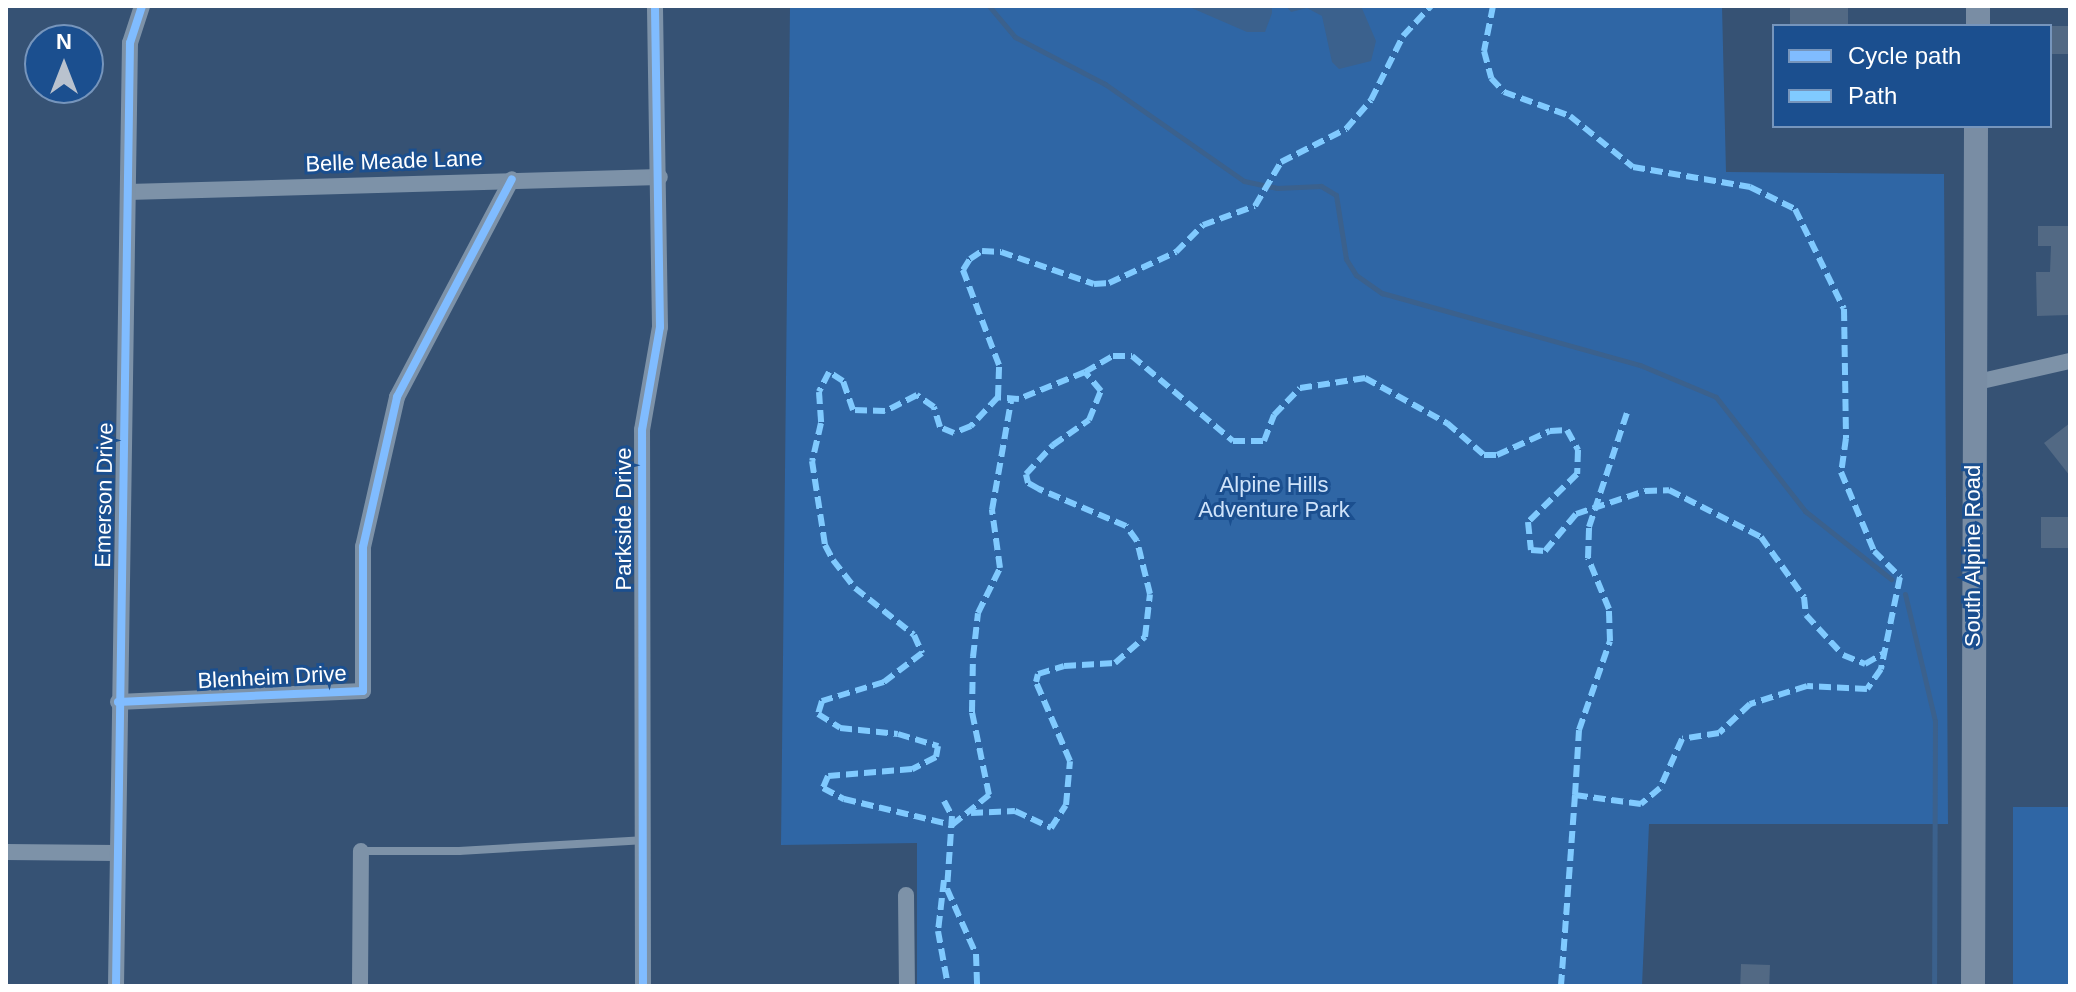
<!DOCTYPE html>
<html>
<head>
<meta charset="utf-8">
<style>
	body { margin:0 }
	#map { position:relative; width:2076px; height:992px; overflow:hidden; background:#365274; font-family:Arial,sans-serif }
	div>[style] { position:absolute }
	.green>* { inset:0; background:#2f66a5; transform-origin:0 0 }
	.water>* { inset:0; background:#3b618d }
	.stream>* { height:5px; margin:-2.5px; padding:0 2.5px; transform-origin:2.5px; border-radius:2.5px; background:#3b618d }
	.building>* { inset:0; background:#526984; transform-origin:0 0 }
	.lane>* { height:8px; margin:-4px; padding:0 4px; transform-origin:4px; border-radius:4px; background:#7d92a8 }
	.street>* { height:16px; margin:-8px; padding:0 8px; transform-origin:8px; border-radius:8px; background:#7d92a8 }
	.secondary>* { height:24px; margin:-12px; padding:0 12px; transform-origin:12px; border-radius:12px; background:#798da4 }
	.quiet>* { height:6px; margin-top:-3px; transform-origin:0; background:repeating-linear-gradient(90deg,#80caff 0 12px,transparent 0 18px) }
	.cycleway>* { height:8px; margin:-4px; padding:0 4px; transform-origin:4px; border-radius:4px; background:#80bcff }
	span { translate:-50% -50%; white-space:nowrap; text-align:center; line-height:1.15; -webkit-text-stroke:6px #1b4f8f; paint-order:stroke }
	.street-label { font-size:22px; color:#fff }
	.park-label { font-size:22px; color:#cfe3fa }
	.frame { position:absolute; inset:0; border:8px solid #fff; pointer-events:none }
	.legend { position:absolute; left:1772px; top:24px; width:280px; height:104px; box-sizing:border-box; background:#1b4f8f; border:2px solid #7695bc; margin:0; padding:10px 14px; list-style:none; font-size:24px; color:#fff }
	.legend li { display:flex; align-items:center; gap:16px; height:40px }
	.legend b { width:40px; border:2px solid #7695bc }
	.north { position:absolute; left:24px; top:24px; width:80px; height:80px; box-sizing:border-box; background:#1b4f8f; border:2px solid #7695bc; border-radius:50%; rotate:0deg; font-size:22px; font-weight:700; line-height:32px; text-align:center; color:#fff }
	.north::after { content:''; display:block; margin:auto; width:28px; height:36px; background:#b9c2ce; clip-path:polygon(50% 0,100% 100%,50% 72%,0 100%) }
</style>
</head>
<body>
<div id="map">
	<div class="green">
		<i style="clip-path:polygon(790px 6px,1722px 6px,1726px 172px,1944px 174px,1948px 824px,1649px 824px,1642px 986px,917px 986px,917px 843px,781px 845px)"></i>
		<i style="left:2070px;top:807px;width:179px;height:57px;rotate:90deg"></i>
	</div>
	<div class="water">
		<i style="clip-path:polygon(1187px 6px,1272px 6px,1272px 13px,1265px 32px,1247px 32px)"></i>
		<i style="clip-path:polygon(1286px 6px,1361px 6px,1376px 41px,1371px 61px,1339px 69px,1332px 62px,1322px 16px,1307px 8px,1291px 12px)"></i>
	</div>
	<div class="stream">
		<i style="left:989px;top:6px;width:40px;rotate:50deg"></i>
		<i style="left:1015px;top:37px;width:102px;rotate:27.6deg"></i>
		<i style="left:1105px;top:84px;width:169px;rotate:34.9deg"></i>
		<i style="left:1244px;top:181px;width:34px;rotate:12deg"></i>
		<i style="left:1277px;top:188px;width:44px;rotate:-2.6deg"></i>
		<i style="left:1321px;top:186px;width:17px;rotate:31deg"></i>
		<i style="left:1336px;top:195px;width:65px;rotate:81.1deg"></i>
		<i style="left:1346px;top:259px;width:19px;rotate:58deg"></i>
		<i style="left:1356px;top:275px;width:32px;rotate:35deg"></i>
		<i style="left:1382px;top:293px;width:268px;rotate:15.6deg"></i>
		<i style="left:1640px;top:365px;width:82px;rotate:22.8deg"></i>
		<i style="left:1716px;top:397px;width:145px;rotate:52deg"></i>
		<i style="left:1805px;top:511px;width:110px;rotate:38.3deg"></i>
		<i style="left:1905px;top:594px;width:130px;rotate:76.7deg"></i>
		<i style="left:1935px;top:721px;width:265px;rotate:90.2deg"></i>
	</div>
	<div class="building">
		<i style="left:1790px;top:7px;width:58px;height:19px"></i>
		<i style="left:2050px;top:26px;width:20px;height:28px"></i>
		<i style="clip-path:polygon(2038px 226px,2070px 226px,2068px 315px,2037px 316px,2036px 272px,2050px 272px,2051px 246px,2038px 246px)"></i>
		<i style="clip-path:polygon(2070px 423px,2070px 476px,2044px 443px)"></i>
		<i style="left:2070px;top:517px;width:31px;height:29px;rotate:90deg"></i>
		<i style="left:1741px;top:964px;width:29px;height:22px;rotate:2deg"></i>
	</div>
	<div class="lane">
		<i style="left:361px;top:851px;width:98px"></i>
		<i style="left:459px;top:851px;width:183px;rotate:-3.4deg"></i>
	</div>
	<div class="street">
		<i style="left:128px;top:192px;width:532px;rotate:-1.62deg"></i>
		<i style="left:1973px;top:383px;width:99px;rotate:-12.8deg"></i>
		<i style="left:118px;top:702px;width:245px;rotate:-2.6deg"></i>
		<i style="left:363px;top:691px;width:144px;rotate:-90deg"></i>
		<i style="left:363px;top:547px;width:154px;rotate:-77.2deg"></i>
		<i style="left:397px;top:397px;width:246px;rotate:-62.2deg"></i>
		<i style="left:6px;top:852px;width:110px;rotate:0.5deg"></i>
		<i style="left:906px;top:895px;width:91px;rotate:89.4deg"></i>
		<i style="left:116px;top:986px;width:943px;rotate:-89.15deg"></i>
		<i style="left:130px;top:43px;width:39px;rotate:-72deg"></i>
		<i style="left:360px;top:986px;width:135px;rotate:-89.6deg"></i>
		<i style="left:643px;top:986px;width:556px;rotate:-90.1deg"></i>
		<i style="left:642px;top:430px;width:105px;rotate:-80.1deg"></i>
		<i style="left:660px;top:327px;width:321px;rotate:-90.9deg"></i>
	</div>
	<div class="secondary">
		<i style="left:1978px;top:26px;width:20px;rotate:-90deg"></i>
		<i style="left:1973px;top:986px;width:860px;rotate:-89.8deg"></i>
	</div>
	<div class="quiet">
		<i style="left:1493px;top:6px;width:46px;rotate:101.3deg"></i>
		<i style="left:1484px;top:51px;width:28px;rotate:75deg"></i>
		<i style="left:1491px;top:78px;width:19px;rotate:47deg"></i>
		<i style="left:1504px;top:92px;width:70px;rotate:20deg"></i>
		<i style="left:1570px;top:116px;width:81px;rotate:39deg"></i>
		<i style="left:1633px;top:167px;width:119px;rotate:9.7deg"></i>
		<i style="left:1750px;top:187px;width:50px;rotate:26.1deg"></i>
		<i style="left:1795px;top:209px;width:111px;rotate:63.9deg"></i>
		<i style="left:1844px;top:309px;width:129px;rotate:89.1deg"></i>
		<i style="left:1846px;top:438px;width:34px;rotate:98deg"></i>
		<i style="left:1841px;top:472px;width:86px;rotate:67.3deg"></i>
		<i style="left:1874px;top:551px;width:37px;rotate:45deg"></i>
		<i style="left:1900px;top:577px;width:94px;rotate:101.7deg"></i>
		<i style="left:1881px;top:669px;width:24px;rotate:125deg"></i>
		<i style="left:1867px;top:689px;width:60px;rotate:-177.1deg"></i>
		<i style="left:1807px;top:686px;width:60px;rotate:162.5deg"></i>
		<i style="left:1750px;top:704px;width:42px;rotate:136.9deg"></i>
		<i style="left:1719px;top:733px;width:37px;rotate:171deg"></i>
		<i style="left:1682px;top:739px;width:54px;rotate:114.2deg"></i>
		<i style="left:1660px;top:788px;width:25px;rotate:140deg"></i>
		<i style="left:1641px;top:804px;width:67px;rotate:-172.2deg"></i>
		<i style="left:1575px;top:795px;width:192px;rotate:94.2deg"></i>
		<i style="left:1085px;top:372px;width:32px;rotate:-30deg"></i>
		<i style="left:1113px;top:356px;width:19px"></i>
		<i style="left:1132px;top:356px;width:132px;rotate:40.1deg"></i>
		<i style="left:1233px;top:441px;width:31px"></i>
		<i style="left:1264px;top:441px;width:28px;rotate:-69deg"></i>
		<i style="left:1274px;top:415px;width:37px;rotate:-46deg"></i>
		<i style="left:1300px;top:388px;width:66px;rotate:-8.7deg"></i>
		<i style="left:1365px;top:378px;width:94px;rotate:28.8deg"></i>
		<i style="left:1447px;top:423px;width:49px;rotate:40.9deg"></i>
		<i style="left:1484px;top:455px;width:13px"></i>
		<i style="left:1497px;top:455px;width:58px;rotate:-24.4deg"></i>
		<i style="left:1550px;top:431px;width:17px;rotate:-3deg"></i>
		<i style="left:1567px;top:430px;width:23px;rotate:61deg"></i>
		<i style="left:1578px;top:450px;width:24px;rotate:92deg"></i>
		<i style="left:1577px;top:474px;width:69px;rotate:135.6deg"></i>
		<i style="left:1528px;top:522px;width:28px;rotate:84deg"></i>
		<i style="left:1531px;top:550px;width:14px;rotate:4deg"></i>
		<i style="left:1545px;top:551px;width:48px;rotate:-50deg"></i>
		<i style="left:1576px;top:514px;width:73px;rotate:-18.4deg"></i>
		<i style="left:1645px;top:491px;width:24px;rotate:-2deg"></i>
		<i style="left:1669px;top:490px;width:103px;rotate:27.1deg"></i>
		<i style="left:1761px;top:537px;width:74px;rotate:54.4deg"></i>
		<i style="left:1804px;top:597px;width:18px;rotate:84deg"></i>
		<i style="left:1806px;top:615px;width:54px;rotate:47.2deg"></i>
		<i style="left:1843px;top:655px;width:24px;rotate:22deg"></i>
		<i style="left:1865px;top:664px;width:22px;rotate:-30deg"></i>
		<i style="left:998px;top:397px;width:32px;rotate:-88deg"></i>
		<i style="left:999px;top:365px;width:102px;rotate:-110.8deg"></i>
		<i style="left:963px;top:270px;width:13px;rotate:-58deg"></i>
		<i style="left:970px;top:259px;width:14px;rotate:-34deg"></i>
		<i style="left:982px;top:251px;width:19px;rotate:3deg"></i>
		<i style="left:1001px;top:252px;width:98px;rotate:19deg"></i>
		<i style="left:1094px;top:284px;width:15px;rotate:-4deg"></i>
		<i style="left:1109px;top:283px;width:74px;rotate:-24.8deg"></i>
		<i style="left:1176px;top:252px;width:38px;rotate:-45deg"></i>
		<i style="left:1203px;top:225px;width:55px;rotate:-20.1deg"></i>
		<i style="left:1255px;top:206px;width:51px;rotate:-59.4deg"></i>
		<i style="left:1281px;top:162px;width:73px;rotate:-26.9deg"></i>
		<i style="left:1346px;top:129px;width:38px;rotate:-49deg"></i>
		<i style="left:1371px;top:100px;width:72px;rotate:-63.4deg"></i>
		<i style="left:1403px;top:36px;width:41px;rotate:-47deg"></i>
		<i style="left:1575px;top:795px;width:65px;rotate:-86.5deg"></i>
		<i style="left:1579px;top:730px;width:94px;rotate:-70.8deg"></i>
		<i style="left:1610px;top:641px;width:32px;rotate:-92deg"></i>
		<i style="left:1609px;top:609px;width:55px;rotate:-112.4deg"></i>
		<i style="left:1588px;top:558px;width:31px;rotate:-88deg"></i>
		<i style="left:1589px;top:527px;width:120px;rotate:-71.6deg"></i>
		<i style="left:944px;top:801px;width:17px;rotate:62deg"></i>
		<i style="left:952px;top:816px;width:73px;rotate:93.9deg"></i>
		<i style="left:947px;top:889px;width:71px;rotate:66deg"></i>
		<i style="left:976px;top:954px;width:32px;rotate:88deg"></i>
		<i style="left:971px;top:813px;width:44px;rotate:-2.6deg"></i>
		<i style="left:1015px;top:811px;width:40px;rotate:25deg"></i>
		<i style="left:1051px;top:828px;width:27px;rotate:-57deg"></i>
		<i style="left:1066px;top:805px;width:44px;rotate:-84.8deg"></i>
		<i style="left:1070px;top:761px;width:86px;rotate:-113.3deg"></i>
		<i style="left:1036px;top:682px;width:8px;rotate:-76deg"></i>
		<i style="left:1038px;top:674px;width:27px;rotate:-17deg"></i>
		<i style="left:1064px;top:666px;width:51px;rotate:-3.4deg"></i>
		<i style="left:1115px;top:663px;width:40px;rotate:-41deg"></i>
		<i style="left:1145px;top:637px;width:43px;rotate:-83.4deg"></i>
		<i style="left:1150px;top:594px;width:55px;rotate:-103.8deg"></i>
		<i style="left:1137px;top:541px;width:19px;rotate:-126deg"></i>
		<i style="left:1126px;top:526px;width:95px;rotate:-157deg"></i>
		<i style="left:1039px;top:489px;width:13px;rotate:-151deg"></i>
		<i style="left:1028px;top:483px;width:9px;rotate:-103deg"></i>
		<i style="left:1026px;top:474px;width:40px;rotate:-47deg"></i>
		<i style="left:1053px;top:445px;width:44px;rotate:-34.8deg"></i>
		<i style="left:1089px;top:420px;width:31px;rotate:-68deg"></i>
		<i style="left:1101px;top:391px;width:25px;rotate:-130deg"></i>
		<i style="left:1085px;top:372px;width:71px;rotate:157.8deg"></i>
		<i style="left:1019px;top:399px;width:21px;rotate:-175deg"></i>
		<i style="left:998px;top:397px;width:40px;rotate:133deg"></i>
		<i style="left:971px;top:426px;width:18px;rotate:158deg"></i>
		<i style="left:954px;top:433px;width:15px;rotate:-157deg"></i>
		<i style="left:940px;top:427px;width:21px;rotate:-107deg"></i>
		<i style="left:934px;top:407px;width:21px;rotate:-145deg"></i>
		<i style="left:917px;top:395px;width:36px;rotate:153deg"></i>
		<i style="left:885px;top:411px;width:32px;rotate:-178deg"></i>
		<i style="left:853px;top:410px;width:31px;rotate:-109deg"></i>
		<i style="left:843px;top:381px;width:17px;rotate:-147deg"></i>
		<i style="left:829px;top:372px;width:22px;rotate:117deg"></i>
		<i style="left:819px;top:392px;width:31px;rotate:86deg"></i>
		<i style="left:821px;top:423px;width:39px;rotate:103deg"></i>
		<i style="left:812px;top:461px;width:85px;rotate:81.2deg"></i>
		<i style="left:825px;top:545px;width:17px;rotate:62deg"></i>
		<i style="left:833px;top:560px;width:36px;rotate:52deg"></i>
		<i style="left:855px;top:588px;width:75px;rotate:38.5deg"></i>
		<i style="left:914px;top:635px;width:20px;rotate:66deg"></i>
		<i style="left:922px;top:653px;width:48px;rotate:142.7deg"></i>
		<i style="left:884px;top:682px;width:65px;rotate:163deg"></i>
		<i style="left:822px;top:701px;width:14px;rotate:107deg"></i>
		<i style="left:818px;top:714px;width:26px;rotate:32deg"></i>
		<i style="left:840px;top:728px;width:58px;rotate:5.9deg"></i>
		<i style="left:898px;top:734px;width:42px;rotate:16.7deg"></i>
		<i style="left:938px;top:746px;width:11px;rotate:100deg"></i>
		<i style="left:936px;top:757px;width:27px;rotate:153deg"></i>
		<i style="left:912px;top:769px;width:84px;rotate:175.2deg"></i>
		<i style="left:828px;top:776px;width:13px;rotate:113deg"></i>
		<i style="left:823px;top:788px;width:24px;rotate:28deg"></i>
		<i style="left:844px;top:799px;width:111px;rotate:13.5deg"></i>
		<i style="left:952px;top:825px;width:48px;rotate:-39deg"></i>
		<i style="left:989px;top:795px;width:85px;rotate:-101.6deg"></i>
		<i style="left:972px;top:712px;width:55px;rotate:-89deg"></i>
		<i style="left:973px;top:657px;width:44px;rotate:-83.5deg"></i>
		<i style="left:978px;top:613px;width:50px;rotate:-63.9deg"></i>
		<i style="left:1000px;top:568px;width:59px;rotate:-97.9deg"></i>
		<i style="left:992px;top:510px;width:111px;rotate:-80.1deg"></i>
		<i style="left:944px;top:880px;width:51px;rotate:96.7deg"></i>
		<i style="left:938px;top:931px;width:56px;rotate:79.7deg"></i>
	</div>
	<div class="cycleway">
		<i style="left:118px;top:702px;width:245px;rotate:-2.6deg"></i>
		<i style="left:363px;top:691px;width:144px;rotate:-90deg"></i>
		<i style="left:363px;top:547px;width:154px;rotate:-77.2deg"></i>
		<i style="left:397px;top:397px;width:246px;rotate:-62.2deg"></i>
		<i style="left:116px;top:986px;width:943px;rotate:-89.15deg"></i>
		<i style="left:130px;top:43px;width:39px;rotate:-72deg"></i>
		<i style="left:643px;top:986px;width:556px;rotate:-90.1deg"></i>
		<i style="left:642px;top:430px;width:105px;rotate:-80.1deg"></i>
		<i style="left:660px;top:327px;width:321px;rotate:-90.9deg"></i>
	</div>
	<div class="street-label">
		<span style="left:394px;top:161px;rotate:-2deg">Belle Meade Lane</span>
		<span style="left:104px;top:495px;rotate:-89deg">Emerson Drive</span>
		<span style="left:624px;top:519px;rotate:-90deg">Parkside Drive</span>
		<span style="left:1973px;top:556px;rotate:-90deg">South Alpine Road</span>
		<span style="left:272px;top:677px;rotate:-3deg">Blenheim Drive</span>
	</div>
	<div class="park-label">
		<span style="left:1274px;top:497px">Alpine Hills<br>Adventure Park</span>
	</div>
	<div class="frame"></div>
	<ul class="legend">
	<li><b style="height:10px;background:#80bcff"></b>Cycle path</li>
	<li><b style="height:10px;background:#80caff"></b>Path</li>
	</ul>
	<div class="north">N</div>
</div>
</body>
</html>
